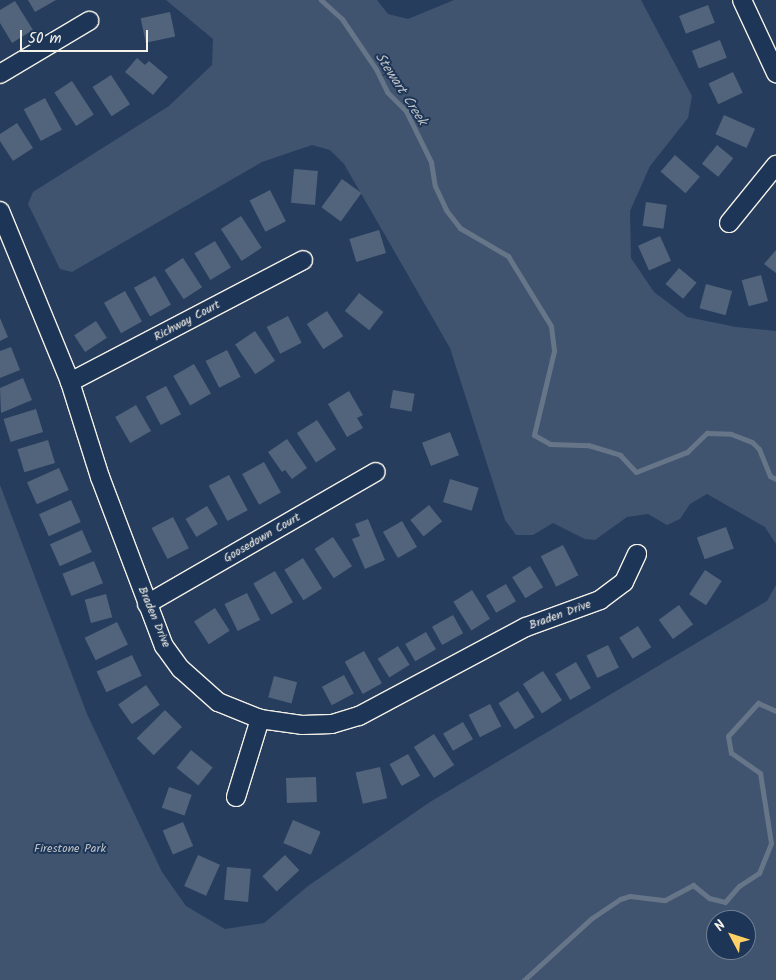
<!DOCTYPE html>
<html>
<head>
<meta charset="utf-8">
<style>
	body { margin:0 }
	#map { position:relative; width:776px; height:980px; overflow:hidden; background:#263d5d; font-family:Kalam,sans-serif }
	div>[style] { position:absolute }
	.green>* { inset:0; background:#40546f }
	.stream>* { height:5px; margin:-2.5px; padding:0 2.5px; transform-origin:2.5px; border-radius:2.5px; background:#677588 }
	.building>* { inset:0; background:#52647b; transform-origin:0 0 }
	.roads { filter:drop-shadow(1px 0 #f4f1e8) drop-shadow(-1px 0 #f4f1e8) drop-shadow(0 1px #f4f1e8) drop-shadow(0 -1px #f4f1e8) }
	.minor>* { height:18px; margin:-9px; padding:0 9px; transform-origin:9px; border-radius:9px; background:#1d3557 }
	span { translate:-50% -50%; white-space:nowrap; text-align:center; line-height:1.15; -webkit-text-stroke:4px #1d3557; paint-order:stroke }
	.street-label { font-size:12px; color:#f4f1e8 }
	.park-label { font-size:12px; color:#bec2c4 }
	.water-label { font-size:14px; color:#bcbfc2; font-style:italic }
	.north { position:absolute; left:706px; top:910px; width:50px; height:50px; box-sizing:border-box; background:#1d3557; border:1px solid #738091; border-radius:50%; rotate:310deg; font-size:14px; font-weight:700; line-height:20px; text-align:center; color:#f4f1e8 }
	.north::after { content:''; display:block; margin:auto; width:18px; height:22px; background:#ffd166; clip-path:polygon(50% 0,100% 100%,50% 72%,0 100%) }
	.scale { position:absolute; left:20px; top:30px; width:128px; height:22px; box-sizing:border-box; border:2px solid #f4f1e8; border-top:0; padding-left:6px; font-size:15px; line-height:18px; white-space:nowrap; color:#f4f1e8; -webkit-text-stroke:4px #1d3557; paint-order:stroke }
</style>
</head>
<body>
<div id="map">
	<div class="green">
		<i style="clip-path:polygon(166px 0,377px 0,388px 14px,408px 19px,454px 0,641px 0,692px 96px,688px 118px,650px 166px,630px 211px,631px 258px,654px 292px,687px 317px,736px 327px,776px 331px,776px 544px,765px 527px,707px 494px,690px 504px,680px 519px,667px 525px,648px 514px,627px 517px,595px 540px,585px 539px,553px 523px,533px 535px,516px 535px,505px 520px,450px 348px,344px 164px,330px 150px,312px 145px,262px 162px,72px 272px,60px 269px,28px 204px,33px 192px,169px 106px,212px 65px,213px 39px)"></i>
		<i style="clip-path:polygon(evenodd,0 485px,87px 714px,162px 872px,186px 906px,225px 929px,264px 923px,308px 886px,430px 802px,767px 601px,776px 585px,776px 980px,0 980px,0 485px,716px 920px,746px 920px,746px 950px,716px 950px,716px 920px)"></i>
	</div>
	<div class="stream">
		<i style="left:321px;top:0;width:28px;rotate:42deg"></i>
		<i style="left:342px;top:19px;width:60px;rotate:55.8deg"></i>
		<i style="left:376px;top:69px;width:25px;rotate:64deg"></i>
		<i style="left:387px;top:92px;width:27px;rotate:45deg"></i>
		<i style="left:406px;top:111px;width:57px;rotate:63.9deg"></i>
		<i style="left:431px;top:162px;width:24px;rotate:81deg"></i>
		<i style="left:435px;top:186px;width:26px;rotate:65deg"></i>
		<i style="left:446px;top:210px;width:23px;rotate:52deg"></i>
		<i style="left:460px;top:228px;width:56px;rotate:30.3deg"></i>
		<i style="left:508px;top:256px;width:82px;rotate:58.4deg"></i>
		<i style="left:551px;top:326px;width:25px;rotate:83deg"></i>
		<i style="left:554px;top:351px;width:86px;rotate:103.4deg"></i>
		<i style="left:534px;top:435px;width:18px;rotate:29deg"></i>
		<i style="left:550px;top:444px;width:38px;rotate:2deg"></i>
		<i style="left:588px;top:445px;width:34px;rotate:17deg"></i>
		<i style="left:620px;top:455px;width:23px;rotate:47deg"></i>
		<i style="left:636px;top:472px;width:55px;rotate:-21.4deg"></i>
		<i style="left:687px;top:452px;width:28px;rotate:-44deg"></i>
		<i style="left:707px;top:433px;width:24px;rotate:2deg"></i>
		<i style="left:731px;top:434px;width:22px;rotate:21deg"></i>
		<i style="left:752px;top:442px;width:10px;rotate:45deg"></i>
		<i style="left:759px;top:449px;width:29px;rotate:68deg"></i>
		<i style="left:770px;top:476px;width:7px;rotate:27deg"></i>
		<i style="left:524px;top:980px;width:92px;rotate:-42.4deg"></i>
		<i style="left:592px;top:918px;width:34px;rotate:-34deg"></i>
		<i style="left:620px;top:899px;width:10px;rotate:-17deg"></i>
		<i style="left:630px;top:896px;width:35px;rotate:7deg"></i>
		<i style="left:665px;top:900px;width:32px;rotate:-28deg"></i>
		<i style="left:693px;top:885px;width:21px;rotate:39deg"></i>
		<i style="left:709px;top:898px;width:16px;rotate:14deg"></i>
		<i style="left:725px;top:902px;width:21px;rotate:-49deg"></i>
		<i style="left:739px;top:886px;width:24px;rotate:-33deg"></i>
		<i style="left:759px;top:873px;width:32px;rotate:-68deg"></i>
		<i style="left:771px;top:843px;width:71px;rotate:-98.9deg"></i>
		<i style="left:760px;top:773px;width:35px;rotate:-145deg"></i>
		<i style="left:731px;top:753px;width:17px;rotate:-100deg"></i>
		<i style="left:728px;top:736px;width:45px;rotate:-47.7deg"></i>
		<i style="left:758px;top:703px;width:20px;rotate:24deg"></i>
	</div>
	<div class="building">
		<i style="clip-path:polygon(28px 0,56px 0,35px 12px)"></i>
		<i style="clip-path:polygon(15px 1px,33px 30px,12px 43px,0 23px,0 10px)"></i>
		<i style="left:708px;top:5px;width:19px;height:31px;rotate:69deg"></i>
		<i style="left:170px;top:12px;width:25px;height:30px;rotate:78deg"></i>
		<i style="left:720px;top:40px;width:19px;height:30px;rotate:69deg"></i>
		<i style="clip-path:polygon(137px 58px,145px 65px,149px 61px,168px 77px,153px 95px,125px 72px)"></i>
		<i style="left:733px;top:72px;width:23px;height:27px;rotate:65deg"></i>
		<i style="left:111px;top:75px;width:35px;height:22px;rotate:57deg"></i>
		<i style="left:72px;top:81px;width:40px;height:21px;rotate:57deg"></i>
		<i style="left:45px;top:98px;width:36px;height:24px;rotate:62deg"></i>
		<i style="left:724px;top:115px;width:34px;height:21px;rotate:24deg"></i>
		<i style="clip-path:polygon(17px 123px,33px 148px,13px 161px,0 141px,0 134px)"></i>
		<i style="left:717px;top:145px;width:21px;height:24px;rotate:39deg"></i>
		<i style="left:675px;top:155px;width:33px;height:22px;rotate:41deg"></i>
		<i style="left:294px;top:169px;width:24px;height:34px;rotate:5deg"></i>
		<i style="left:342px;top:179px;width:24px;height:35px;rotate:36deg"></i>
		<i style="left:270px;top:190px;width:35px;height:23px;rotate:63deg"></i>
		<i style="left:646px;top:202px;width:21px;height:24px;rotate:8deg"></i>
		<i style="left:241px;top:216px;width:38px;height:24px;rotate:57deg"></i>
		<i style="left:379px;top:230px;width:24px;height:31px;rotate:73deg"></i>
		<i style="left:660px;top:236px;width:27px;height:24px;rotate:66deg"></i>
		<i style="left:215px;top:241px;width:31px;height:24px;rotate:59deg"></i>
		<i style="clip-path:polygon(776px 250px,776px 273px,764px 264px)"></i>
		<i style="left:183px;top:258px;width:35px;height:22px;rotate:57deg"></i>
		<i style="left:679px;top:268px;width:23px;height:21px;rotate:40deg"></i>
		<i style="left:761px;top:275px;width:27px;height:20px;rotate:75deg"></i>
		<i style="left:155px;top:276px;width:33px;height:24px;rotate:61deg"></i>
		<i style="left:706px;top:284px;width:27px;height:25px;rotate:15deg"></i>
		<i style="left:125px;top:291px;width:35px;height:24px;rotate:61deg"></i>
		<i style="left:359px;top:293px;width:31px;height:23px;rotate:38deg"></i>
		<i style="left:327px;top:311px;width:30px;height:24px;rotate:57deg"></i>
		<i style="left:288px;top:316px;width:30px;height:24px;rotate:63deg"></i>
		<i style="clip-path:polygon(0 318px,8px 337px,0 341px)"></i>
		<i style="left:96px;top:321px;width:20px;height:26px;rotate:57deg"></i>
		<i style="left:255px;top:331px;width:36px;height:24px;rotate:56deg"></i>
		<i style="clip-path:polygon(11px 347px,20px 370px,0 378px,0 351px)"></i>
		<i style="left:227px;top:350px;width:30px;height:24px;rotate:63deg"></i>
		<i style="left:194px;top:364px;width:34px;height:24px;rotate:60deg"></i>
		<i style="clip-path:polygon(23px 378px,32px 400px,1px 413px,0 388px)"></i>
		<i style="left:166px;top:386px;width:32px;height:23px;rotate:62deg"></i>
		<i style="left:393px;top:390px;width:22px;height:18px;rotate:10deg"></i>
		<i style="clip-path:polygon(349px 391px,363px 415px,357px 418px,363px 428px,347px 437px,328px 404px)"></i>
		<i style="left:136px;top:405px;width:30px;height:24px;rotate:60deg"></i>
		<i style="left:36px;top:409px;width:24px;height:34px;rotate:73deg"></i>
		<i style="left:317px;top:420px;width:35px;height:24px;rotate:57deg"></i>
		<i style="left:450px;top:432px;width:25px;height:30px;rotate:69deg"></i>
		<i style="clip-path:polygon(287px 439px,307px 468px,292px 479px,285px 470px,282px 472px,268px 452px)"></i>
		<i style="left:48px;top:440px;width:24px;height:32px;rotate:73deg"></i>
		<i style="left:264px;top:462px;width:35px;height:25px;rotate:61deg"></i>
		<i style="left:59px;top:468px;width:24px;height:35px;rotate:66deg"></i>
		<i style="left:229px;top:475px;width:40px;height:23px;rotate:62deg"></i>
		<i style="left:450px;top:479px;width:30px;height:24px;rotate:17deg"></i>
		<i style="left:71px;top:500px;width:24px;height:35px;rotate:66deg"></i>
		<i style="left:429px;top:505px;width:21px;height:24px;rotate:51deg"></i>
		<i style="left:207px;top:506px;width:21px;height:25px;rotate:59deg"></i>
		<i style="left:173px;top:517px;width:35px;height:24px;rotate:63deg"></i>
		<i style="clip-path:polygon(368px 519px,385px 560px,365px 569px,352px 539px,360px 536px,355px 524px)"></i>
		<i style="left:402px;top:521px;width:30px;height:22px;rotate:60deg"></i>
		<i style="left:726px;top:527px;width:23px;height:31px;rotate:70deg"></i>
		<i style="left:82px;top:530px;width:24px;height:35px;rotate:66deg"></i>
		<i style="left:333px;top:537px;width:35px;height:22px;rotate:57deg"></i>
		<i style="left:563px;top:545px;width:34px;height:25px;rotate:63deg"></i>
		<i style="left:303px;top:558px;width:36px;height:22px;rotate:58deg"></i>
		<i style="left:94px;top:561px;width:24px;height:34px;rotate:68deg"></i>
		<i style="left:530px;top:566px;width:25px;height:21px;rotate:58deg"></i>
		<i style="left:705px;top:570px;width:20px;height:29px;rotate:33deg"></i>
		<i style="left:275px;top:571px;width:36px;height:25px;rotate:60deg"></i>
		<i style="left:506px;top:584px;width:20px;height:23px;rotate:60deg"></i>
		<i style="left:472px;top:590px;width:34px;height:22px;rotate:58deg"></i>
		<i style="left:247px;top:593px;width:30px;height:25px;rotate:64deg"></i>
		<i style="left:106px;top:594px;width:24px;height:22px;rotate:75deg"></i>
		<i style="left:679px;top:605px;width:24px;height:25px;rotate:54deg"></i>
		<i style="left:215px;top:608px;width:27px;height:25px;rotate:57deg"></i>
		<i style="left:453px;top:615px;width:21px;height:24px;rotate:61deg"></i>
		<i style="left:117px;top:622px;width:25px;height:36px;rotate:64deg"></i>
		<i style="left:638px;top:626px;width:25px;height:22px;rotate:58deg"></i>
		<i style="left:426px;top:632px;width:20px;height:24px;rotate:60deg"></i>
		<i style="left:608px;top:645px;width:25px;height:24px;rotate:64deg"></i>
		<i style="left:398px;top:646px;width:22px;height:24px;rotate:58deg"></i>
		<i style="left:364px;top:651px;width:37px;height:22px;rotate:61deg"></i>
		<i style="left:132px;top:655px;width:23px;height:39px;rotate:65deg"></i>
		<i style="left:576px;top:662px;width:30px;height:24px;rotate:60deg"></i>
		<i style="left:543px;top:671px;width:35px;height:24px;rotate:57deg"></i>
		<i style="left:344px;top:675px;width:21px;height:25px;rotate:62deg"></i>
		<i style="left:274px;top:676px;width:24px;height:22px;rotate:15deg"></i>
		<i style="left:146px;top:685px;width:24px;height:34px;rotate:55deg"></i>
		<i style="left:518px;top:691px;width:31px;height:23px;rotate:58deg"></i>
		<i style="left:490px;top:704px;width:25px;height:24px;rotate:63deg"></i>
		<i style="left:165px;top:710px;width:24px;height:40px;rotate:45deg"></i>
		<i style="left:463px;top:722px;width:20px;height:23px;rotate:60deg"></i>
		<i style="left:434px;top:734px;width:37px;height:24px;rotate:57deg"></i>
		<i style="left:191px;top:750px;width:28px;height:23px;rotate:39deg"></i>
		<i style="left:408px;top:754px;width:25px;height:21px;rotate:61deg"></i>
		<i style="left:380px;top:767px;width:32px;height:25px;rotate:77deg"></i>
		<i style="left:316px;top:777px;width:25px;height:30px;rotate:88deg"></i>
		<i style="left:169px;top:787px;width:24px;height:22px;rotate:19deg"></i>
		<i style="left:293px;top:820px;width:30px;height:25px;rotate:23deg"></i>
		<i style="left:183px;top:822px;width:26px;height:22px;rotate:67deg"></i>
		<i style="left:198px;top:855px;width:24px;height:34px;rotate:24deg"></i>
		<i style="left:285px;top:855px;width:21px;height:31px;rotate:47deg"></i>
		<i style="left:227px;top:867px;width:24px;height:33px;rotate:5deg"></i>
	</div>
	<div class="roads">
		<div class="minor">
			<i style="left:742px;top:0;width:81px;rotate:65deg"></i>
			<i style="left:0;top:74px;width:104px;rotate:-30.8deg"></i>
			<i style="left:0;top:211px;width:185px;rotate:67.7deg"></i>
			<i style="left:70px;top:382px;width:100px;rotate:72.5deg"></i>
			<i style="left:100px;top:477px;width:181px;rotate:69.3deg"></i>
			<i style="left:164px;top:646px;width:29px;rotate:54deg"></i>
			<i style="left:181px;top:669px;width:50px;rotate:41.7deg"></i>
			<i style="left:218px;top:702px;width:45px;rotate:22deg"></i>
			<i style="left:260px;top:719px;width:42px;rotate:8.1deg"></i>
			<i style="left:302px;top:725px;width:30px;rotate:-2deg"></i>
			<i style="left:332px;top:724px;width:28px;rotate:-17deg"></i>
			<i style="left:359px;top:716px;width:189px;rotate:-28.1deg"></i>
			<i style="left:526px;top:627px;width:79px;rotate:-20deg"></i>
			<i style="left:600px;top:600px;width:30px;rotate:-37deg"></i>
			<i style="left:624px;top:582px;width:31px;rotate:-65deg"></i>
			<i style="left:729px;top:223px;width:75px;rotate:-51deg"></i>
			<i style="left:70px;top:382px;width:263px;rotate:-27.6deg"></i>
			<i style="left:147px;top:604px;width:264px;rotate:-30deg"></i>
			<i style="left:236px;top:797px;width:82px;rotate:-72.9deg"></i>
		</div>
	</div>
	<div class="street-label">
		<span style="left:187px;top:321px;rotate:-28deg">Richway Court</span>
		<span style="left:262px;top:538px;rotate:-30deg">Goosedown Court</span>
		<span style="left:560px;top:615px;rotate:-20deg">Braden Drive</span>
		<span style="left:154px;top:617px;rotate:67deg">Braden Drive</span>
	</div>
	<div class="park-label">
		<span style="left:70px;top:849px">Firestone Park</span>
	</div>
	<div class="water-label">
		<span style="left:401px;top:89px;rotate:57deg">Stewart Creek</span>
	</div>
	<div class="north">N</div>
	<div class="scale">50 m</div>
</div>
</body>
</html>
